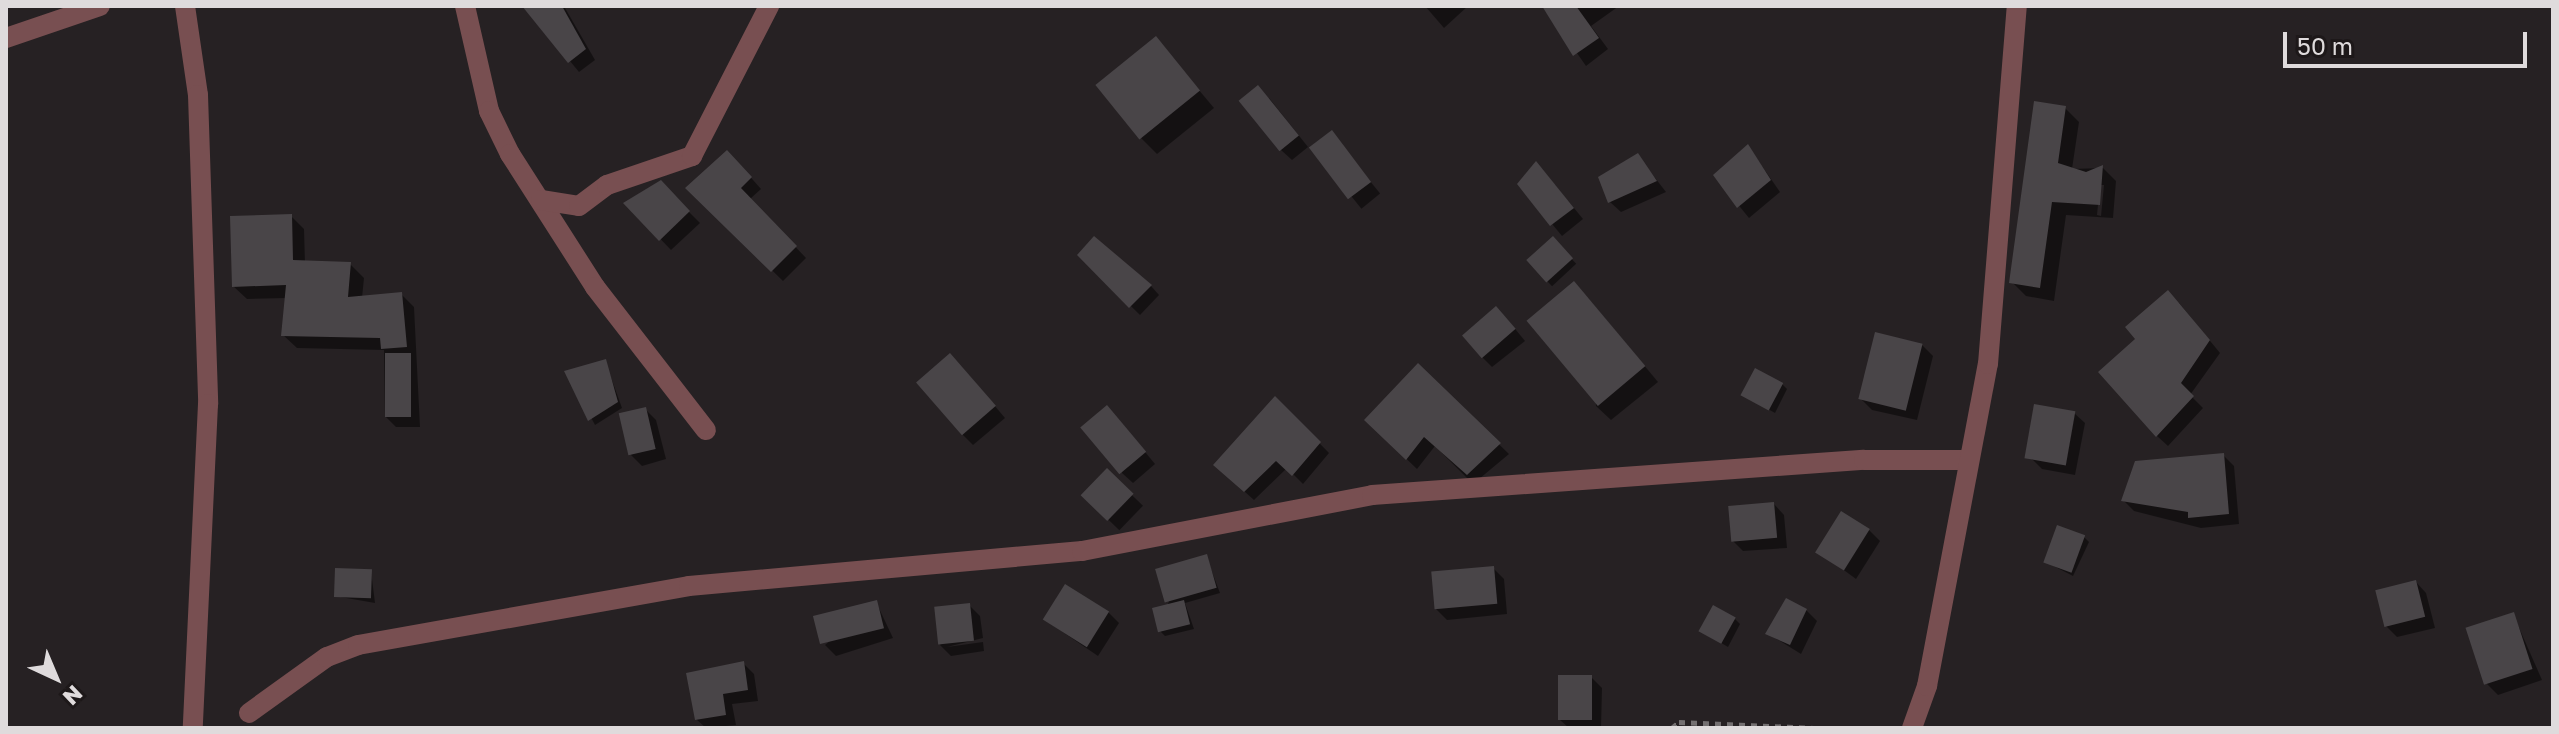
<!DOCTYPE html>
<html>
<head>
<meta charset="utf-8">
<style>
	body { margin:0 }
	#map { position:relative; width:2559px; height:734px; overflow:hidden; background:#262123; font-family:"Golos Text",sans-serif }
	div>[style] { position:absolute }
	.shadow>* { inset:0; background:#0007; transform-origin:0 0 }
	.building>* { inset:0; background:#494548; transform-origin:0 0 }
	.path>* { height:5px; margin-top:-2.5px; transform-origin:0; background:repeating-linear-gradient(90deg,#747071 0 6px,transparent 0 12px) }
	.street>* { height:20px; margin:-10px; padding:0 10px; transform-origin:10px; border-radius:10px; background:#784f51 }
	span { translate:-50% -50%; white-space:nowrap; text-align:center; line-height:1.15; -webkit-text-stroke:7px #1d1819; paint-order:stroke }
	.frame { position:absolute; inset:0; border:8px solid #dfdbdc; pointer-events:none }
	.north { position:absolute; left:16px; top:638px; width:80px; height:80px; -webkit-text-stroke:6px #1d1819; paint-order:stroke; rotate:136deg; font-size:22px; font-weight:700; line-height:32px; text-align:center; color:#dfdbdc }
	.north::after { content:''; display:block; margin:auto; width:28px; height:36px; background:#dfdbdc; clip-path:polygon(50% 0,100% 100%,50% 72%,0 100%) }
	.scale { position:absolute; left:2283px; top:32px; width:244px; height:36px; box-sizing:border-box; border:4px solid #dfdbdc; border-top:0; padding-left:10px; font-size:24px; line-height:28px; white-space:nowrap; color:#dfdbdc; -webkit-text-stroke:6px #1d1819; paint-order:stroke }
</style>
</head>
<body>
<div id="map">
	<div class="shadow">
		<i style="clip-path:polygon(545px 6px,565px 8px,595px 60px,579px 72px,533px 16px)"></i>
		<i style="clip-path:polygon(1425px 6px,1468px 6px,1444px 28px)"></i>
		<i style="clip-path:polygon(1544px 6px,1619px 6px,1591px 26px,1608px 49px,1586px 66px)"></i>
		<i style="clip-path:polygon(1156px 39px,1214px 108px,1157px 154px,1141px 138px)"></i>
		<i style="clip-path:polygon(1269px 98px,1308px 147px,1292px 160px,1281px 150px)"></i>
		<i style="clip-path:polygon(evenodd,2065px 108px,2079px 122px,2072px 169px,2103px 168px,2116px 181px,2113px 218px,2066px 215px,2054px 301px,2026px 296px,2012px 282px,2065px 108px,2100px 185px,2104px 185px,2101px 216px,2097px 215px,2100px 185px)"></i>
		<i style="left:1331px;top:133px;width:78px;height:24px;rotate:51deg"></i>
		<i style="clip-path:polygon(1748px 146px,1780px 192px,1749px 218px,1715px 176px)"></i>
		<i style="clip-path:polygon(1638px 156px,1666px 192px,1621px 212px,1610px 202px)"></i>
		<i style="clip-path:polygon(738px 163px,761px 189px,750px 199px,806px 258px,783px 281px,688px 188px)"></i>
		<i style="clip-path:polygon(1546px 174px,1583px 219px,1562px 236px,1519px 184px)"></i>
		<i style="clip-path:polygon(660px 183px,700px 223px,671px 250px,626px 203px)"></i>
		<i style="clip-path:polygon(291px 216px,304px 229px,305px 263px,350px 264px,364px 278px,362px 298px,401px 294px,414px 307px,420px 427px,396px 427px,385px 416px,384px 350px,297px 348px,283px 335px,287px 298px,247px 299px,233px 286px)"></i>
		<i style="left:1553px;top:239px;width:34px;height:33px;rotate:47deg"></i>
		<i style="clip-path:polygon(1079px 255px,1151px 286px,1159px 295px,1140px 315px)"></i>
		<i style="clip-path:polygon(1588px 298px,1658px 382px,1611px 420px,1596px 406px)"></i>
		<i style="clip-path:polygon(2179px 303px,2220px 353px,2190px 395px,2203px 408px,2168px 446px,2157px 436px)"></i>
		<i style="clip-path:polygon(1507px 319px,1525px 341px,1492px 367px,1481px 356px)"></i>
		<i style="clip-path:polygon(1922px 345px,1933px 356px,1917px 420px,1872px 410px,1861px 399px)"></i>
		<i style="clip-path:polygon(605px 361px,622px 408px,595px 425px,567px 372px)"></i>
		<i style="clip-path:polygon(961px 366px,1005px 418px,973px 445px,962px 434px)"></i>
		<i style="clip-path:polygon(1418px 366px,1509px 454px,1473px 484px,1435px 446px,1417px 469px,1366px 420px)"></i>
		<i style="clip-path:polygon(1782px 384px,1787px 389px,1775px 413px,1743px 395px)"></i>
		<i style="clip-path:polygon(1276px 399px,1329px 453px,1303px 484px,1287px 468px,1254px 500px,1225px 474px)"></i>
		<i style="clip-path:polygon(645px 409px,656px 420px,666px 459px,642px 466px,631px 455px)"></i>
		<i style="clip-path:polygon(2074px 413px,2085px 423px,2075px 475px,2042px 469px,2031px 458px)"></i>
		<i style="clip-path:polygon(1117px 418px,1155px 464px,1133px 483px,1122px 473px)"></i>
		<i style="clip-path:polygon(2223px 455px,2234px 466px,2239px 524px,2201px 528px,2134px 511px,2123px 500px)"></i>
		<i style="left:1107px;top:471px;width:50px;height:34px;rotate:44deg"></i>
		<i style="clip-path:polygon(1774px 504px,1784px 515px,1787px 548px,1743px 551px,1732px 540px)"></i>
		<i style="clip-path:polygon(1869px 530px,1880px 541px,1856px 579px,1818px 551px)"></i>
		<i style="clip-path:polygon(2084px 537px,2089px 542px,2073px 576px,2044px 561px)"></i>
		<i style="clip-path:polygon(1206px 556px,1220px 593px,1185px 603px,1194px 629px,1165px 636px,1160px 631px,1169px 601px)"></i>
		<i style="clip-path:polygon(1493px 568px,1504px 579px,1507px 614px,1447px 620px,1436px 609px)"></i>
		<i style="clip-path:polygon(371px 571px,375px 603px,335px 596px)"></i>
		<i style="clip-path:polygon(2416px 582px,2426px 593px,2435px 628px,2397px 637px,2386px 626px)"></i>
		<i style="clip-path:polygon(876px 602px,893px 638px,836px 656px,825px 645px)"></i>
		<i style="clip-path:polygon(969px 605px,980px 616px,983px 638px,947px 647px,983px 642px,984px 651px,951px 656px,940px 645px)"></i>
		<i style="clip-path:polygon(1806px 610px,1817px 621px,1801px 654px,1767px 633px)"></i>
		<i style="clip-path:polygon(1108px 612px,1119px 623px,1098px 656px,1045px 620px)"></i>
		<i style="clip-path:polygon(2513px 614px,2542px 680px,2498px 695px,2487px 684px)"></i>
		<i style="clip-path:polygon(1735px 619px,1740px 624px,1728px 647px,1701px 631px)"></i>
		<i style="clip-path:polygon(743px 663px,754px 674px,758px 701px,732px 704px,736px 725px,706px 728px,696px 719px)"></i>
		<i style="clip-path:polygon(1591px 677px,1602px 688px,1601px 728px,1569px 728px,1560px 720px)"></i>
	</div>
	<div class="building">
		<i style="clip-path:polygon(522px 6px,562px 6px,586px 49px,568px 63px)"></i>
		<i style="clip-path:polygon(1542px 6px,1576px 6px,1599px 38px,1573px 56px)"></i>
		<i style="left:1156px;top:36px;width:70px;height:78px;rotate:51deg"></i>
		<i style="left:1258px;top:85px;width:65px;height:25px;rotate:51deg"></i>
		<i style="clip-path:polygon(2034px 101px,2066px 106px,2058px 163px,2086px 172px,2103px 165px,2100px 205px,2052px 202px,2040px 288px,2009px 283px)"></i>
		<i style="left:1332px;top:130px;width:65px;height:29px;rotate:53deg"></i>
		<i style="clip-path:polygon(1748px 144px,1771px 180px,1737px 208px,1713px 175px)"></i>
		<i style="clip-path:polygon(727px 150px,752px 177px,741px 188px,797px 246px,771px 272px,685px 188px)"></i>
		<i style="clip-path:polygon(1638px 153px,1657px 181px,1608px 203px,1598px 177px)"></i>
		<i style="clip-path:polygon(1536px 161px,1574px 208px,1550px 226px,1517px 184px)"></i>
		<i style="clip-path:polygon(661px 180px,690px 211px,659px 241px,623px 203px)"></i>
		<i style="clip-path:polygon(292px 214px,293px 260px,351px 262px,348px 297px,402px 292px,407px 347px,381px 349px,380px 338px,281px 336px,286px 285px,232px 287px,230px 216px)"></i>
		<i style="clip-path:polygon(1094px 236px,1152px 285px,1129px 308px,1077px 255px)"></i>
		<i style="left:1553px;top:236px;width:30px;height:36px;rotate:48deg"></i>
		<i style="left:1574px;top:281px;width:111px;height:62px;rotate:50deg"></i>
		<i style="clip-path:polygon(2168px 290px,2210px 340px,2181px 383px,2194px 396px,2156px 437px,2098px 372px,2135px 339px,2125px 327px)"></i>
		<i style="left:1496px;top:306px;width:30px;height:45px;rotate:49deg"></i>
		<i style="left:1875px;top:332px;width:49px;height:69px;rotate:14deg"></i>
		<i style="left:385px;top:353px;width:26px;height:64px"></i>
		<i style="left:950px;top:353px;width:70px;height:45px;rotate:49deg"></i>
		<i style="clip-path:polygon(606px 359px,618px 402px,588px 421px,564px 371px)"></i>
		<i style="clip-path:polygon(1418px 363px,1501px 443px,1467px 475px,1424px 437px,1406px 460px,1364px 420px)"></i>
		<i style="left:1755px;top:368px;width:32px;height:31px;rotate:28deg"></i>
		<i style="clip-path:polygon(1275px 396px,1321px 442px,1292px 476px,1276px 461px,1244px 492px,1213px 465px)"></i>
		<i style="left:2034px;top:404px;width:42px;height:55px;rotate:10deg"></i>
		<i style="left:1107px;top:405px;width:61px;height:35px;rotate:50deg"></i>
		<i style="left:646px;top:407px;width:43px;height:28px;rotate:77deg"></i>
		<i style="clip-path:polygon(2224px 453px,2229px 514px,2188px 518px,2188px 512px,2121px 501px,2135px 461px)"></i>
		<i style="left:1107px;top:468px;width:37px;height:38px;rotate:44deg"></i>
		<i style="left:1774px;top:502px;width:36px;height:46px;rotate:85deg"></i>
		<i style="left:1841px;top:511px;width:34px;height:49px;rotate:32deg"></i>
		<i style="left:2057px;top:525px;width:30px;height:40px;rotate:20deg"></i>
		<i style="left:1207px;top:554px;width:35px;height:54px;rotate:74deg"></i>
		<i style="left:1494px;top:566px;width:38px;height:63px;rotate:85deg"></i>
		<i style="left:335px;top:568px;width:37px;height:29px;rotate:2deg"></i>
		<i style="left:2416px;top:580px;width:38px;height:42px;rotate:76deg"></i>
		<i style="left:1065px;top:584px;width:52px;height:42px;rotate:32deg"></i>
		<i style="clip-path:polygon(1786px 598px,1807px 609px,1790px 645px,1765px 634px)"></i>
		<i style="left:877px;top:600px;width:29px;height:66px;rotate:76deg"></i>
		<i style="left:1184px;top:600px;width:25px;height:33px;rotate:76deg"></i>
		<i style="left:970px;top:603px;width:38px;height:36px;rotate:84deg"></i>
		<i style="left:1713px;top:605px;width:26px;height:30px;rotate:29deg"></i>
		<i style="left:2514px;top:612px;width:60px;height:51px;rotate:72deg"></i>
		<i style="clip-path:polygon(744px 661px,748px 690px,723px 694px,726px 715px,695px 720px,686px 673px)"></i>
		<i style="left:1558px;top:675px;width:34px;height:45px"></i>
	</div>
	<div class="path">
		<i style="left:1672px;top:728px;width:9px;rotate:-41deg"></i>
		<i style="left:1679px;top:722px;width:135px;rotate:2.5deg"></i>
	</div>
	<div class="street">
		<i style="left:185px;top:6px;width:90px;rotate:81.7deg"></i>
		<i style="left:198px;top:95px;width:309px;rotate:88.1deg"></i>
		<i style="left:208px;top:404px;width:324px;rotate:92.7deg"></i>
		<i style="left:465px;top:6px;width:108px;rotate:77.1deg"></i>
		<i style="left:489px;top:111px;width:48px;rotate:64deg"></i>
		<i style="left:510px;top:154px;width:158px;rotate:57.4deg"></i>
		<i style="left:595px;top:287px;width:181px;rotate:52.2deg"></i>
		<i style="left:6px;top:38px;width:99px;rotate:-18.8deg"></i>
		<i style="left:541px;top:200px;width:38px;rotate:9deg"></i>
		<i style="left:579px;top:206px;width:35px;rotate:-37deg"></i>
		<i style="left:607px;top:185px;width:90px;rotate:-18.8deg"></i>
		<i style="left:692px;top:156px;width:169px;rotate:-62.8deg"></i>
		<i style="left:249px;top:713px;width:96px;rotate:-35.7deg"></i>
		<i style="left:327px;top:657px;width:33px;rotate:-21deg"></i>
		<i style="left:358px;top:645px;width:336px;rotate:-10.1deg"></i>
		<i style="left:689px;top:586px;width:395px;rotate:-5.1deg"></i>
		<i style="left:1082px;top:551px;width:295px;rotate:-10.9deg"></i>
		<i style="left:1372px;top:495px;width:493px;rotate:-4.1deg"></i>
		<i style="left:1864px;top:460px;width:103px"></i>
		<i style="left:1912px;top:728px;width:45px;rotate:-70.3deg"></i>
		<i style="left:1927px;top:686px;width:328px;rotate:-79.3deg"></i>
		<i style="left:1988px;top:364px;width:359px;rotate:-85.4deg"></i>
	</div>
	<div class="frame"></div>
	<div class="north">N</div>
	<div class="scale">50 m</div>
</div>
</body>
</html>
